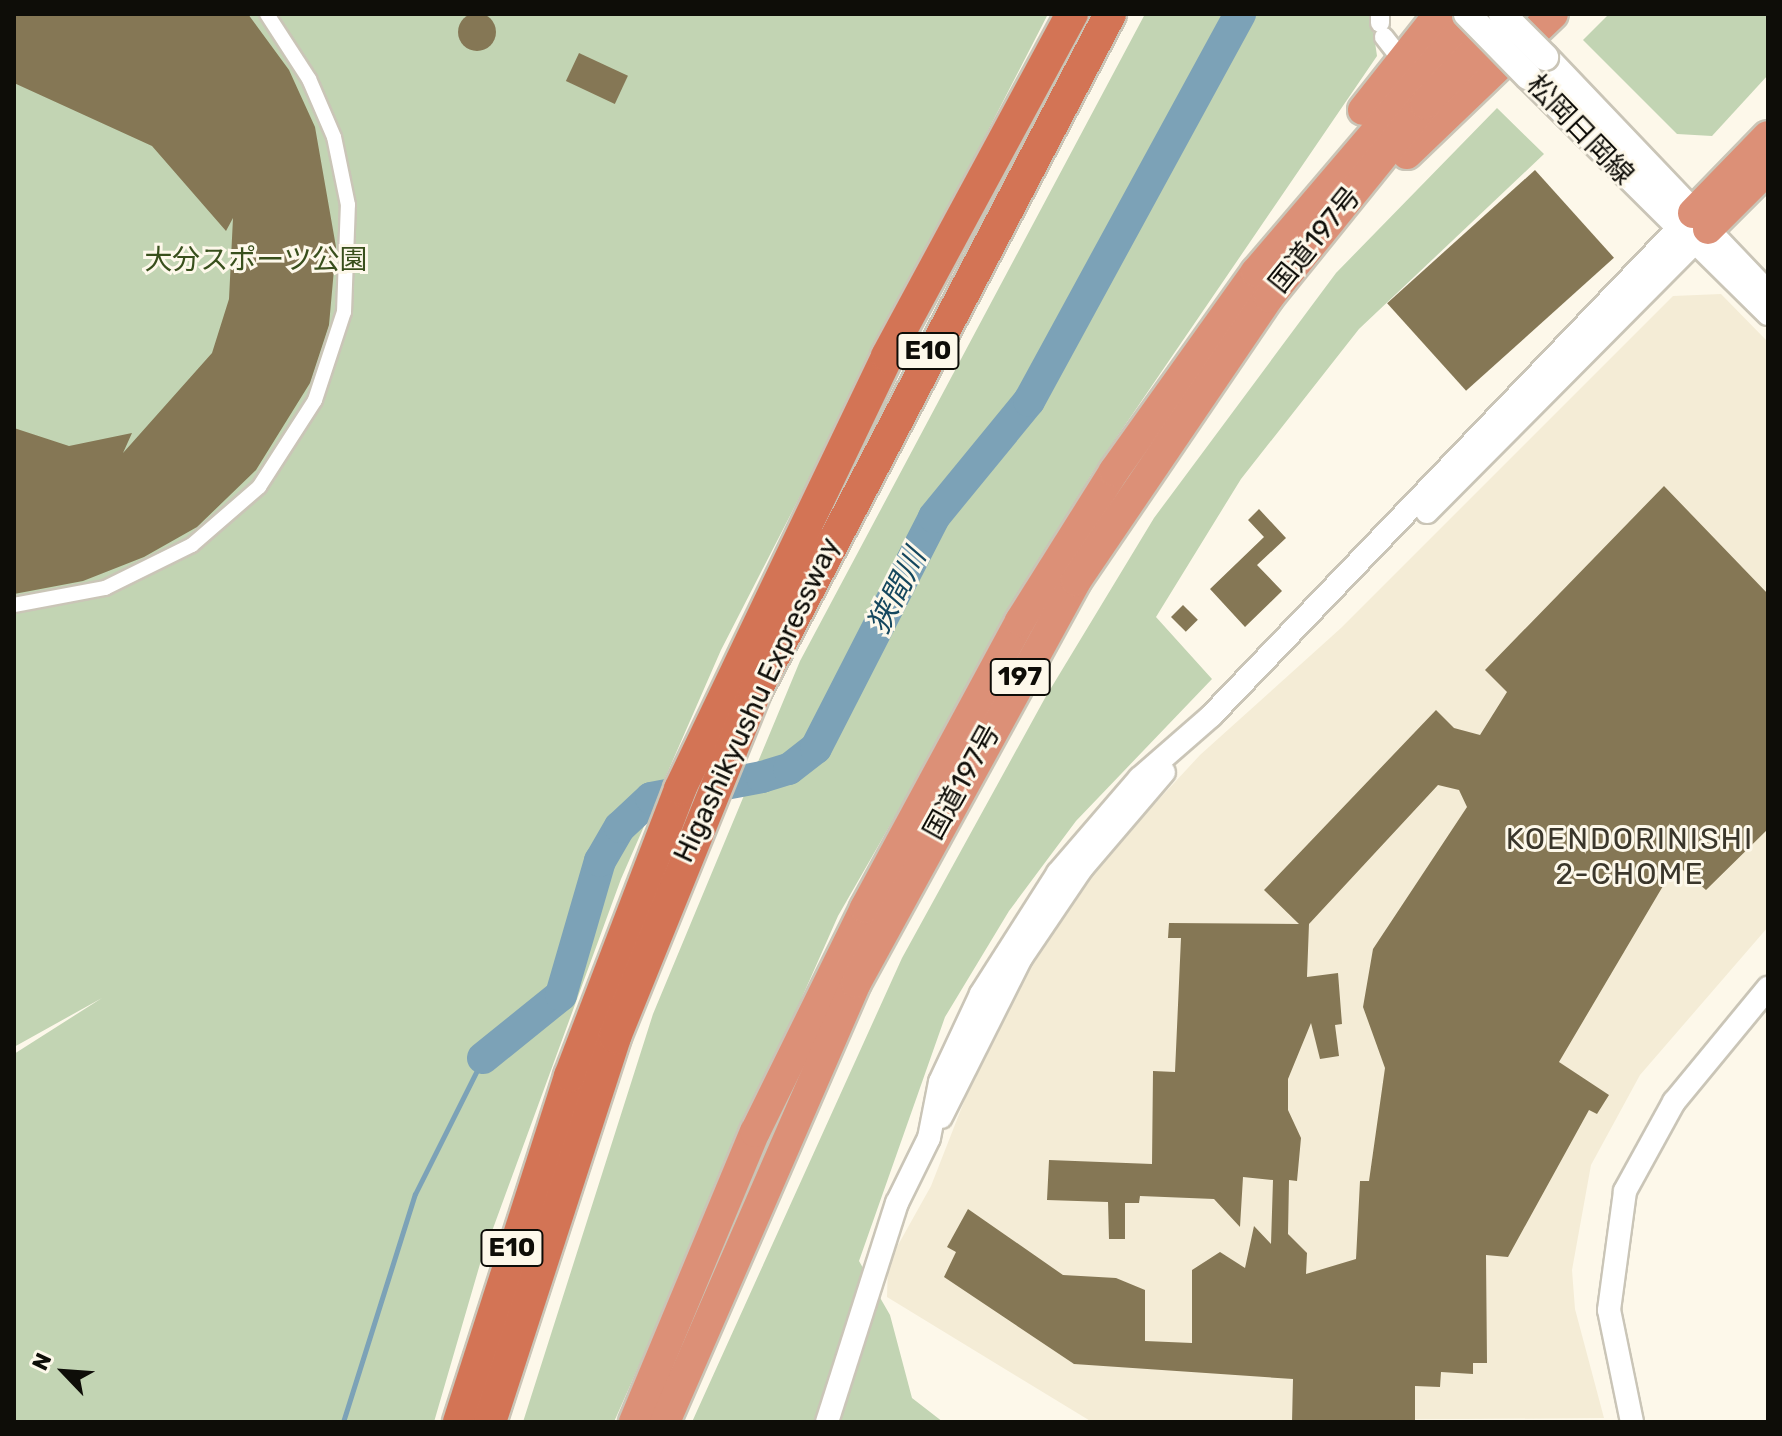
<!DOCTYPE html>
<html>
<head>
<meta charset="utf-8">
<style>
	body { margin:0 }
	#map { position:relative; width:1782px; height:1436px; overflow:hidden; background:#fdf8ea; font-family:Rubik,"Noto Sans JP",sans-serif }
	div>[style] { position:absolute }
	.built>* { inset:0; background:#f4ecd6 }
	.green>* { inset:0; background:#c2d4b3 }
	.stream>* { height:5px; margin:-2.5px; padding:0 2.5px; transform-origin:2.5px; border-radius:2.5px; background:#7ca2b7 }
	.river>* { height:32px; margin:-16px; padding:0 16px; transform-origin:16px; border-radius:16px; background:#7ca2b7 }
	.building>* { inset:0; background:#857755; transform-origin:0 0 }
	.round { border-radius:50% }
	.roads { filter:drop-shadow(2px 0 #cac5b7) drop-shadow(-2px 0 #cac5b7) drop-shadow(0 2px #cac5b7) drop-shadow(0 -2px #cac5b7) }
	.pedestrian>* { height:14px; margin:-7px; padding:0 7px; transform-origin:7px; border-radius:7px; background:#fff }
	.minor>* { height:18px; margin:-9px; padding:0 9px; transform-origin:9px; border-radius:9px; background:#fff }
	.tertiary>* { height:22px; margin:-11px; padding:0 11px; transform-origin:11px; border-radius:11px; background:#fff }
	.secondary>* { height:26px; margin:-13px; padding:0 13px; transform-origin:13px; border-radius:13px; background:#fff }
	.trunk>* { height:30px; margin:-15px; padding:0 15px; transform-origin:15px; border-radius:15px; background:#dc9077 }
	.motorway>* { height:32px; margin:-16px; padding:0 16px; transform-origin:16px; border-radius:16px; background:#d37455 }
	.bridges { filter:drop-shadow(2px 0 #cac5b7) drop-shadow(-2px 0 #cac5b7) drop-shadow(0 2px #cac5b7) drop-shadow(0 -2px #cac5b7) }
	.secondary-bridge>* { height:26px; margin:-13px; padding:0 13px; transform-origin:13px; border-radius:13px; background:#fff }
	span { translate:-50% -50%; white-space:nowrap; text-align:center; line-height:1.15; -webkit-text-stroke:6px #fdf8ea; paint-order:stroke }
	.shield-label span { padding:2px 6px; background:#fdf8ea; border:2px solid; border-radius:6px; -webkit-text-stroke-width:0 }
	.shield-label { font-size:26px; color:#0e0d08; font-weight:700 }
	.street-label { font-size:28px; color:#0e0d08 }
	.park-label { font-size:28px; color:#384f1c }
	.water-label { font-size:30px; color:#15475e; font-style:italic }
	.neighbourhood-label { font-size:30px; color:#3a362b; letter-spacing:2px }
	.frame { position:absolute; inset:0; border:16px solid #0e0d08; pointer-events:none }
	.north { position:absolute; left:24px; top:1332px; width:80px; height:80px; -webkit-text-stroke:6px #fdf8ea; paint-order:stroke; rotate:295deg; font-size:22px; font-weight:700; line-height:32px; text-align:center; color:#0e0d08 }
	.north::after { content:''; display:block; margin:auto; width:28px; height:36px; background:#0e0d08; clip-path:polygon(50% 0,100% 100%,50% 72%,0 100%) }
</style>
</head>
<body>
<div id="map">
	<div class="built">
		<i style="clip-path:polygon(1721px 294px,1768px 342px,1768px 927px,1640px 1075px,1591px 1165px,1572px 1270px,1575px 1309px,1604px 1418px,1092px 1422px,887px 1297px,888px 1263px,931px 1186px,992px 1030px,1086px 878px,1200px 755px,1341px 628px,1673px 296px)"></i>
	</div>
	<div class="green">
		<i style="clip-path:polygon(14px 14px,1048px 14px,721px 650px,621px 879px,480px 1264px,434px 1422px,14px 1422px,14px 1054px,102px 998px,14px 1047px)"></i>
		<i style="clip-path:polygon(1145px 14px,1371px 14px,1377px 56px,1091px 475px,838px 916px,614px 1422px,523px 1422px,653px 1014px,800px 661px)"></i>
		<i style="clip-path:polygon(1609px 14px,1768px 14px,1768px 75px,1712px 136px,1677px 134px,1583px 40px)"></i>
		<i style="clip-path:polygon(1497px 108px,1544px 154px,1359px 329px,1241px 479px,1156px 617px,1212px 679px,1076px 821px,1009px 911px,945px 1017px,859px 1261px,890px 1315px,912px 1398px,943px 1422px,692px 1422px,902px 958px,1045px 698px,1154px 518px,1336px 273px)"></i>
	</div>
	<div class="stream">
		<i style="left:343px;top:1422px;width:239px;rotate:-72.5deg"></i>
		<i style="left:415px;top:1194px;width:152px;rotate:-63.4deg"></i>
	</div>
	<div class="river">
		<i style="left:483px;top:1058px;width:100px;rotate:-38.9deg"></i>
		<i style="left:561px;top:995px;width:140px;rotate:-73.8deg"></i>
		<i style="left:600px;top:861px;width:39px;rotate:-60deg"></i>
		<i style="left:620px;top:827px;width:42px;rotate:-43.1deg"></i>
		<i style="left:651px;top:798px;width:113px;rotate:-10.7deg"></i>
		<i style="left:762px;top:777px;width:28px;rotate:-17deg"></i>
		<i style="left:789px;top:769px;width:34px;rotate:-38deg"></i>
		<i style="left:816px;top:748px;width:259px;rotate:-62.9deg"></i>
		<i style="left:934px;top:517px;width:150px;rotate:-50.7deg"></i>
		<i style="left:1029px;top:401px;width:441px;rotate:-61.4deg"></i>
	</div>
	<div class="building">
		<i class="round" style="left:458px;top:13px;width:38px;height:38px"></i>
		<i style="clip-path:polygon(14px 14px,248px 14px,289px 70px,315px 127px,336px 247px,329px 325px,310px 383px,256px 470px,197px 527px,144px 557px,83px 581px,14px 594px,14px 428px,69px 446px,132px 433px,123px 453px,212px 353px,229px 299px,233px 218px,226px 231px,152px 146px,14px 83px)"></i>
		<i style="left:579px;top:53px;width:54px;height:31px;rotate:25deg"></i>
		<i style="left:1535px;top:170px;width:118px;height:199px;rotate:48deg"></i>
		<i style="clip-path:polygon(evenodd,1664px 486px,1768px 594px,1768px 829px,1706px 890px,1676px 864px,1559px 1062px,1609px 1095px,1597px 1114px,1589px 1110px,1508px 1257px,1486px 1255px,1487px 1363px,1473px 1363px,1473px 1374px,1441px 1372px,1440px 1387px,1415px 1386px,1415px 1422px,1292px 1422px,1293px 1379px,1074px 1364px,944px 1277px,956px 1252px,947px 1247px,968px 1209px,1063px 1275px,1116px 1278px,1145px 1290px,1145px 1341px,1192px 1343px,1192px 1270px,1220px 1252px,1245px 1268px,1254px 1226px,1271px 1244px,1273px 1180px,1243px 1177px,1240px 1227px,1214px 1199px,1140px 1196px,1139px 1203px,1125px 1203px,1125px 1239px,1109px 1239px,1108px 1202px,1047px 1200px,1049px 1160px,1152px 1164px,1153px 1071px,1175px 1072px,1181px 938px,1168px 938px,1169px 923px,1299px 924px,1264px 890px,1436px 710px,1454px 728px,1480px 735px,1507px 692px,1485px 670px,1664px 486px,1438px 785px,1459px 790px,1467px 807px,1373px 949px,1363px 1007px,1385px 1068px,1369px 1181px,1360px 1181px,1356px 1259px,1306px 1274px,1307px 1253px,1288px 1234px,1289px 1180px,1297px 1181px,1301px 1138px,1288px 1110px,1288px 1079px,1311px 1023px,1320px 1059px,1339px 1056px,1335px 1025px,1342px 1024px,1338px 973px,1307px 977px,1309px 924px,1438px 785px)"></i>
		<i style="clip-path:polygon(1259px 509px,1286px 538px,1257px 565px,1282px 591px,1245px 627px,1210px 589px,1264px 537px,1248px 520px)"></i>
		<i style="left:1183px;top:605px;width:21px;height:17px;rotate:45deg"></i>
	</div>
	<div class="roads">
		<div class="pedestrian">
			<i style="left:14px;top:605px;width:93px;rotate:-10.6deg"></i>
			<i style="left:105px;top:588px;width:97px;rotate:-26.3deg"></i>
			<i style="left:192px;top:545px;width:89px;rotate:-40.9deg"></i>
			<i style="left:259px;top:487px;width:103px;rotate:-57.2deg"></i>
			<i style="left:315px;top:400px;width:93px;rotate:-71.8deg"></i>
			<i style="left:344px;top:312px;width:107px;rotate:-87.9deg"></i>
			<i style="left:348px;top:205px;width:69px;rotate:-101.6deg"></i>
			<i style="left:334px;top:137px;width:63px;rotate:-113.3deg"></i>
			<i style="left:309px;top:79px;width:77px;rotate:-122.9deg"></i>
		</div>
		<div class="minor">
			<i style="left:1380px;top:14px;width:9px;rotate:90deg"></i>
			<i style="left:1384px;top:37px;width:29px;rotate:52deg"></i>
		</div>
		<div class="tertiary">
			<i style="left:1696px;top:243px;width:101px;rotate:44.6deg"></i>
			<i style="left:1427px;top:512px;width:399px;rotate:-45.2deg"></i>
			<i style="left:1708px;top:229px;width:87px;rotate:46.4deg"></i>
			<i style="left:941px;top:1117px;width:178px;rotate:-63.3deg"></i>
			<i style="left:1021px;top:958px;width:109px;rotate:-55.9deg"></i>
			<i style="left:1082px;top:868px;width:126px;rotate:-49.5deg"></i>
			<i style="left:827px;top:1422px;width:230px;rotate:-72.3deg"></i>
			<i style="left:897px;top:1203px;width:72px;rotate:-63.8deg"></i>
			<i style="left:929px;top:1138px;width:57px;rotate:-78.9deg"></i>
			<i style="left:940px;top:1082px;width:97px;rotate:-65deg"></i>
			<i style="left:981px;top:994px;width:143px;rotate:-57.5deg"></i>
			<i style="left:1058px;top:873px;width:125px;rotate:-49.2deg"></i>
			<i style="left:1140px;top:778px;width:94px;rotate:-41.1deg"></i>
			<i style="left:1211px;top:716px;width:694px;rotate:-46.23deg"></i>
			<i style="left:1632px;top:1422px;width:114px;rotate:-101.6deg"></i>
			<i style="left:1609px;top:1310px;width:120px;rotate:-82.3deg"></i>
			<i style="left:1625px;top:1191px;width:102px;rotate:-61.2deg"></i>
			<i style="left:1674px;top:1102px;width:148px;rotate:-50.5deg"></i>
		</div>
		<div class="secondary">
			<i style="left:1545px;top:57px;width:232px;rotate:46.4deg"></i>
			<i style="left:1528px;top:76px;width:237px;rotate:44.8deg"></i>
		</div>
		<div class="trunk">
			<i style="left:1363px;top:110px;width:122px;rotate:-51.6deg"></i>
			<i style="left:1407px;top:154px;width:202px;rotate:-43.8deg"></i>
			<i style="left:1693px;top:213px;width:107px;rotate:-45.8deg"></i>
			<i style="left:1708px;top:229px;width:85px;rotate:-45deg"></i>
			<i style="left:634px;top:1422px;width:314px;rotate:-67.4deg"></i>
			<i style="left:755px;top:1132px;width:250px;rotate:-63.8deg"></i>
			<i style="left:865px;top:908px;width:326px;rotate:-61.6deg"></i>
			<i style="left:1020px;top:621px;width:177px;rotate:-57.9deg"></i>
			<i style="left:1114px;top:471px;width:244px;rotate:-54.5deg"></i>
			<i style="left:1256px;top:272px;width:339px;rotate:-49.5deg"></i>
			<i style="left:665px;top:1422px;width:479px;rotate:-66.5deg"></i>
			<i style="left:856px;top:983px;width:458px;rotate:-61.3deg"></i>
			<i style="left:1076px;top:581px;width:343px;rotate:-55.8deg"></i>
			<i style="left:1269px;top:297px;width:248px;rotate:-51.1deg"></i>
			<i style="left:1425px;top:104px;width:119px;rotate:-46.4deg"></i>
		</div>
		<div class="motorway">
			<i style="left:459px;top:1422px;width:363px;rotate:-72.2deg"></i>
			<i style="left:570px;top:1076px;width:307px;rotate:-69deg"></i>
			<i style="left:680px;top:789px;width:480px;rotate:-64.4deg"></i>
			<i style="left:887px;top:356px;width:389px;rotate:-61.6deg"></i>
			<i style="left:490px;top:1422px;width:405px;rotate:-72deg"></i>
			<i style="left:615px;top:1037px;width:372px;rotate:-67.9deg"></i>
			<i style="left:755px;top:692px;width:765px;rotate:-62.36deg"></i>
		</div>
	</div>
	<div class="bridges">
		<div class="secondary-bridge">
			<i style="left:1467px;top:14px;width:87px;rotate:45.5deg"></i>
			<i style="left:1502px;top:14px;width:61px;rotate:45deg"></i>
		</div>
	</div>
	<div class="shield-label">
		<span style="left:928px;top:351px">E10</span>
		<span style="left:1020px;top:677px">197</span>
		<span style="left:512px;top:1248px">E10</span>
	</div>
	<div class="street-label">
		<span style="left:1580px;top:130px;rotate:46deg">松岡日岡線</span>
		<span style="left:1315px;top:240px;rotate:-51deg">国道197号</span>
		<span style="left:757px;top:700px;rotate:-65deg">Higashikyushu Expressway</span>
		<span style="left:962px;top:782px;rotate:-61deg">国道197号</span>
	</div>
	<div class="park-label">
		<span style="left:256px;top:260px">大分スポーツ公園</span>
	</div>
	<div class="water-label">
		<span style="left:897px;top:591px;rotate:-63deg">狭間川</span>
	</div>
	<div class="neighbourhood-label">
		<span style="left:1630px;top:856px">KOENDORINISHI<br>2-CHOME</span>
	</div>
	<div class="frame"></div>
	<div class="north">N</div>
</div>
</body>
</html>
